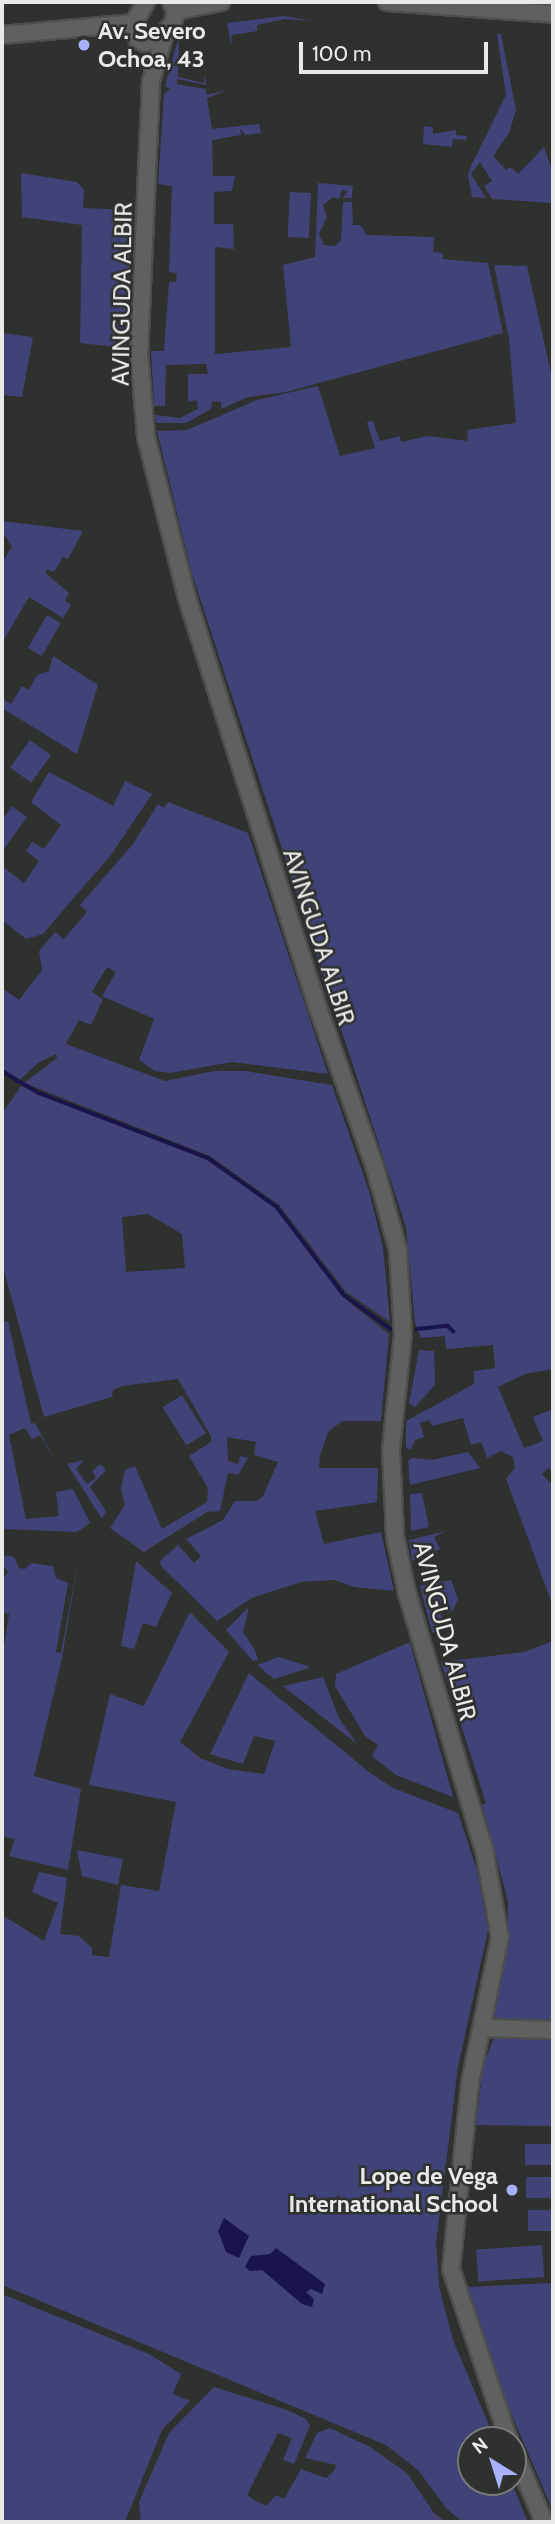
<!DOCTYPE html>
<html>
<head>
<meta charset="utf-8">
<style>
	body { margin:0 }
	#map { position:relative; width:555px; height:2524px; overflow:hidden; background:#2f312e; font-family:Cabin,sans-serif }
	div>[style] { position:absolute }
	.green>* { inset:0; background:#414378; transform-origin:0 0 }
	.water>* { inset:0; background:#19144c }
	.stream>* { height:3.5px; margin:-1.75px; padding:0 1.75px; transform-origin:1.75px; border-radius:1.75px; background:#19144c }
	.roads { filter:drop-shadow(2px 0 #4e4f4d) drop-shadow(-2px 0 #4e4f4d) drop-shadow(0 2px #4e4f4d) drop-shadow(0 -2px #4e4f4d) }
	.minor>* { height:16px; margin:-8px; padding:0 8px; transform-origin:8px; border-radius:8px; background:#5f615e }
	.dots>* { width:19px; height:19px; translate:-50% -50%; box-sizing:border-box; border:4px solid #2f312e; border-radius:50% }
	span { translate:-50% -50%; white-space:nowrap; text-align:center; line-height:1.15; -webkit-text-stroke:5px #2f312e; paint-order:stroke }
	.poi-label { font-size:24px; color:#e9eae8; font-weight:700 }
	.left { translate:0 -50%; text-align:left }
	.right { translate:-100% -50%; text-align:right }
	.street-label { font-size:24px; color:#e9eae8 }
	.frame { position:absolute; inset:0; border:4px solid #e9eae8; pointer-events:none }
	.north { position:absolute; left:457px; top:2426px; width:70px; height:70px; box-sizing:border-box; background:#2f312e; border:2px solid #797b78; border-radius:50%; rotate:322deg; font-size:19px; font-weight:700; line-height:28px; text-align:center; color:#e9eae8 }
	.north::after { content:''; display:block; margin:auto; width:24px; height:32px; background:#a9b0fc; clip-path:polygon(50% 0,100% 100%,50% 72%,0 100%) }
	.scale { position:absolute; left:299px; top:42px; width:189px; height:32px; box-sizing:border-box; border:4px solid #e9eae8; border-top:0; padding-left:9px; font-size:21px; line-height:24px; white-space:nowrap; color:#e9eae8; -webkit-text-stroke:5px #2f312e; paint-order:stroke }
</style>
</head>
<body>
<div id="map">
	<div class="green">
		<i style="clip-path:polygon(284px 16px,312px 21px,285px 19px,257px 25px,257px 31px,232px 35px,231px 46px,227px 23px)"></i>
		<i style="clip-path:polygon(497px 34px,501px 34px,516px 110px,509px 133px,493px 156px,506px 170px,510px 167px,518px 174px,544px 147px,553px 173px,553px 203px,492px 199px,484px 186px,492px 181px,480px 162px,471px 174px,486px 198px,472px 197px,468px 175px,471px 166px,506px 95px)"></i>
		<i style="clip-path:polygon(179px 36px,178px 77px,204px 83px,205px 74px,206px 85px,177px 79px,177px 84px,205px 89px,207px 95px,227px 90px,207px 98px,212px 129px,259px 124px,261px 133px,246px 135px,240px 129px,241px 135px,212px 140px,213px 176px,235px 176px,232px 191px,214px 192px,214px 224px,233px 224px,234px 249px,215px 247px,215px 354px,291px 347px,283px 265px,315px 257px,318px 183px,353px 186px,352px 198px,343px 198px,348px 191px,342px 190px,339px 199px,333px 197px,323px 205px,327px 217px,319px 234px,324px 245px,335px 246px,341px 240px,343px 202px,352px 202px,353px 225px,360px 225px,367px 235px,434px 237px,433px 252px,443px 253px,443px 259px,488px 263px,503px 333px,286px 392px,248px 397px,221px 409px,221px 402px,212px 401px,211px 409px,186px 423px,156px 423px,155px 415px,180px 418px,198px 409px,197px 400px,188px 402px,188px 374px,208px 374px,206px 364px,166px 365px,165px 406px,154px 406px,151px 351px,164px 351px,169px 282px,176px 282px,177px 273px,169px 272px,172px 186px,158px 184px,164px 94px,170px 89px,165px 86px)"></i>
		<i style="clip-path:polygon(424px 126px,433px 127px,433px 134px,456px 130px,456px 135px,467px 136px,466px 140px,453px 139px,452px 147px,423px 144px)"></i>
		<i style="clip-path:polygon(21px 173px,77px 182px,84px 190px,83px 208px,131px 210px,126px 348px,80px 343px,82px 225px,22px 217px)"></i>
		<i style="left:290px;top:192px;width:21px;height:45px;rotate:3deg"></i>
		<i style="clip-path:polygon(494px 265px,527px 266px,553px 382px,553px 1369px,525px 1374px,498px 1387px,524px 1448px,543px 1441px,533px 1417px,553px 1409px,553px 1473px,549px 1468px,542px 1474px,553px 1486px,553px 1606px,506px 1479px,515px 1468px,513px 1457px,501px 1451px,487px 1458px,481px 1442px,471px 1445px,463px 1418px,432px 1426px,429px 1420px,420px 1423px,424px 1437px,415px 1440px,411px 1450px,406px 1447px,406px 1421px,474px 1384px,474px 1371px,495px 1368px,493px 1345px,446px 1349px,445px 1336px,421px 1338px,415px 1323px,406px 1227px,192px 574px,157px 431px,187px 430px,257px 400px,318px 386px,340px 456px,375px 448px,367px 422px,373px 421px,380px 441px,400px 436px,401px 442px,428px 436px,468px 441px,467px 430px,516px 423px,509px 339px)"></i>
		<i style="clip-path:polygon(2px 333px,33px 337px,22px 397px,2px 395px)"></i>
		<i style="clip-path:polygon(2px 521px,83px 531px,68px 559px,63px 557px,54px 572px,47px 569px,45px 573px,69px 593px,65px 601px,71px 605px,63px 618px,29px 597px,2px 643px,2px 563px,12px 547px,2px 531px)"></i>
		<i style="left:47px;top:615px;width:16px;height:38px;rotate:30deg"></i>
		<i style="clip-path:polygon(53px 656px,98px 685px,77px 754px,2px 708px,2px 698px,11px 704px,22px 686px,29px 690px,37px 675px,49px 671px)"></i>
		<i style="left:30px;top:740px;width:26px;height:34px;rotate:36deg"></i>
		<i style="clip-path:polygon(49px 772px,113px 806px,125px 781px,152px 794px,111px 855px,65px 908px,43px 934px,26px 939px,2px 920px,2px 866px,24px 883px,39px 861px,26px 851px,32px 842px,44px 849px,61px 825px,31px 802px)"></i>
		<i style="clip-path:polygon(168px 802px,248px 833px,328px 1074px,232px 1062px,170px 1073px,155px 1071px,139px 1060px,154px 1019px,102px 996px,116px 972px,107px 967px,92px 992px,103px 999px,91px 1025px,79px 1020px,66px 1044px,165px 1081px,214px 1071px,245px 1071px,332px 1085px,369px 1191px,383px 1248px,390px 1322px,346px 1292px,279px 1205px,210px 1156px,24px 1083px,57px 1058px,56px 1054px,38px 1063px,20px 1080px,2px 1068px,2px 988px,19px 1000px,42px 970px,39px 951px,55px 932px,64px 939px,87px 912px,80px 905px,133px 844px,158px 804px,164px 808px)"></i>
		<i style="clip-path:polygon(12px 806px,27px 817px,2px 852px,2px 821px)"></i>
		<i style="clip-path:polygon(evenodd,21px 1086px,207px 1160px,276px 1208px,343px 1297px,389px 1334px,381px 1421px,342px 1421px,328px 1432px,320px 1455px,319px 1468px,378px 1468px,377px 1502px,315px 1511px,324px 1544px,381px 1532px,394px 1591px,354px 1587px,334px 1580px,301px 1582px,252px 1598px,217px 1621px,161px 1566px,160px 1561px,178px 1545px,194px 1563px,201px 1556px,186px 1539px,223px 1520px,235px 1501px,257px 1501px,263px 1496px,278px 1462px,254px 1455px,256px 1442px,227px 1437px,228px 1461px,238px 1464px,240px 1456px,248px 1458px,238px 1475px,228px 1473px,220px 1511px,207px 1512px,144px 1552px,110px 1528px,125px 1505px,121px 1489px,125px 1470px,135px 1466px,162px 1529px,207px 1502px,208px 1488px,189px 1456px,211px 1442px,211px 1436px,178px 1379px,122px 1386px,113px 1390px,112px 1397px,44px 1417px,2px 1263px,2px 1114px,21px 1086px,148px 1214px,182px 1234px,185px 1268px,126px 1272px,122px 1217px,148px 1214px)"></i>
		<i style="clip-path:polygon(8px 1321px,31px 1424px,35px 1423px,56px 1462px,40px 1435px,32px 1439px,25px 1428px,9px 1435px,26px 1519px,59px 1516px,56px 1492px,73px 1489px,90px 1523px,77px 1532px,2px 1529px,2px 1322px)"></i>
		<i style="clip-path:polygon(419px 1350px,434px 1351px,435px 1385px,415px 1407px,409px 1403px)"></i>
		<i style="left:182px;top:1395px;width:45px;height:23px;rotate:58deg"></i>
		<i style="clip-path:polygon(468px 1452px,480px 1468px,410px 1485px,408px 1461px,412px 1458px,432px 1460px)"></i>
		<i style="clip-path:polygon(84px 1460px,76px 1469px,87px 1484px,96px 1478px,92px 1471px,98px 1466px,101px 1464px,106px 1470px,90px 1487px,106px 1511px,102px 1519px,67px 1464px)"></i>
		<i style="clip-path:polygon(422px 1493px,429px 1527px,411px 1531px,410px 1494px)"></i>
		<i style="clip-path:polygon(446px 1531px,434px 1537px,440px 1549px,412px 1561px,409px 1540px)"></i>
		<i style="clip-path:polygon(80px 1551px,61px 1663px,34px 1776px,81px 1789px,68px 1870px,9px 1856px,15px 1839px,2px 1836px,2px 1661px,9px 1614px,2px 1612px,2px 1580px,8px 1572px,2px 1564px,5px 1555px,14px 1557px,19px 1568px,25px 1569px,31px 1563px,53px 1566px,56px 1578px,68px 1583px,56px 1652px,61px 1653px)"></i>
		<i style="clip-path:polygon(136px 1561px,172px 1593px,156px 1627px,143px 1623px,134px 1649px,121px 1646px)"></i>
		<i style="clip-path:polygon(451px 1580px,458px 1599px,453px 1611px,441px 1613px,444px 1624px,439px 1634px,432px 1632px,420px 1586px)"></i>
		<i style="clip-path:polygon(249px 1607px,243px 1632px,255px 1650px,258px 1660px,253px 1661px,226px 1630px)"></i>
		<i style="clip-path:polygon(190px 1612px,229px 1652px,180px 1742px,200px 1758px,228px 1769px,264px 1774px,275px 1741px,254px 1736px,243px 1764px,210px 1754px,249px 1673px,370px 1773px,393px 1788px,458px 1813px,477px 1870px,488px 1930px,458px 2067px,436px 2243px,439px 2287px,453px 2340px,495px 2440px,471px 2440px,471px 2482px,511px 2482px,528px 2522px,463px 2522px,447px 2509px,418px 2470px,386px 2445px,2px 2285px,2px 1915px,44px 1941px,58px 1903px,32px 1892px,39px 1872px,67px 1878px,60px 1934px,79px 1936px,92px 1948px,92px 1955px,109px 1957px,121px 1885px,159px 1891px,176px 1802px,89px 1785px,110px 1694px,144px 1706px)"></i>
		<i style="clip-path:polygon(553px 1641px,553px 2026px,498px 2022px,493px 2014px,507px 1954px,508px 1901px,482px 1805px,486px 1803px,441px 1662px,524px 1652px)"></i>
		<i style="clip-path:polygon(410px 1642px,410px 1643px,453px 1797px,396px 1775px,372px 1756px,378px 1745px,365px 1736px,335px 1686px,336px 1674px)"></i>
		<i style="clip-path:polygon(279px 1657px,308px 1666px,309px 1668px,274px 1679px,257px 1665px)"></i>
		<i style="clip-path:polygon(323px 1677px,339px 1718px,357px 1744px,283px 1686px)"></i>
		<i style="clip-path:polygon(77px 1850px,123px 1859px,118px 1885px,82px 1876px)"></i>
		<i style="clip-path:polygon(495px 2036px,553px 2036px,553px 2126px,476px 2125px,483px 2065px)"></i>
		<i style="left:553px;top:2144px;width:21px;height:28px;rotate:90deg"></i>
		<i style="left:553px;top:2177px;width:21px;height:27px;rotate:90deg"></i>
		<i style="left:553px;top:2210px;width:21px;height:25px;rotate:90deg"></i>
		<i style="left:542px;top:2245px;width:32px;height:66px;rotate:86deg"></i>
		<i style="clip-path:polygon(553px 2283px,553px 2511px,507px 2404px,467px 2287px)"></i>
		<i style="clip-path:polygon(2px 2294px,149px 2354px,181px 2374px,173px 2394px,190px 2401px,162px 2430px,125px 2522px,2px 2522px)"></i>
		<i style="clip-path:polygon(214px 2387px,287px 2410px,306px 2419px,310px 2426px,294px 2464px,283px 2460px,292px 2438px,278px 2433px,247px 2495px,254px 2500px,266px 2506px,276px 2495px,284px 2499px,301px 2469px,326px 2478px,334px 2471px,336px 2465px,305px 2458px,317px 2433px,330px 2428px,370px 2447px,407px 2473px,434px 2513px,446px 2522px,141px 2522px,139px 2502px,169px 2433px)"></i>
	</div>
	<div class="water">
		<i style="clip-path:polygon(224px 2218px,249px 2236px,239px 2258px,226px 2252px,218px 2231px)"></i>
		<i style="clip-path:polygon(276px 2248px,325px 2284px,322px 2294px,311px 2289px,306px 2292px,314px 2299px,312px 2307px,302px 2304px,262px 2270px,250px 2271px,245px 2267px,251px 2256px,270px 2254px)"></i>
	</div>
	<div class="stream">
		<i style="left:2px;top:1071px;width:43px;rotate:30.7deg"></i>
		<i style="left:39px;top:1093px;width:181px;rotate:21deg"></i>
		<i style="left:208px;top:1158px;width:85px;rotate:35.4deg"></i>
		<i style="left:277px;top:1207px;width:111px;rotate:52.7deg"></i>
		<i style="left:344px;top:1295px;width:58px;rotate:35.9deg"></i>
		<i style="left:417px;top:1329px;width:31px;rotate:-6deg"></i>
		<i style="left:448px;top:1326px;width:8px;rotate:45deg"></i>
	</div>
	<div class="roads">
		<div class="minor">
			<i style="left:146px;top:2px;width:24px;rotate:120deg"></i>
			<i style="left:134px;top:23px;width:16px;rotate:79deg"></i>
			<i style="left:137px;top:39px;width:9px;rotate:27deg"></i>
			<i style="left:145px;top:43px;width:17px;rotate:-21deg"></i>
			<i style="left:161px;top:37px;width:18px;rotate:-49deg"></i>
			<i style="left:173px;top:23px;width:12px;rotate:-76deg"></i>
			<i style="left:176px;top:11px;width:10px;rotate:-119deg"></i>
			<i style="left:387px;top:2px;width:166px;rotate:4.1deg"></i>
			<i style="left:176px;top:11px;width:46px;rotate:-11.3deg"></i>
			<i style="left:165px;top:33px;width:50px;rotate:106.3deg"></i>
			<i style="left:151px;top:81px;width:271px;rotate:92.5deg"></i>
			<i style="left:139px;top:352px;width:85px;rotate:85.3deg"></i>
			<i style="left:146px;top:437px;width:166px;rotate:75.7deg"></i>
			<i style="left:187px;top:598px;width:430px;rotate:72.3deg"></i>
			<i style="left:318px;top:1008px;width:169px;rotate:70.3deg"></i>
			<i style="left:375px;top:1167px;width:86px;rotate:74.5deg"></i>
			<i style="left:398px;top:1250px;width:85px;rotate:86.6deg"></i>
			<i style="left:403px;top:1335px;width:116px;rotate:96deg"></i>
			<i style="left:391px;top:1450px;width:86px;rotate:87.3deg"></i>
			<i style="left:395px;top:1536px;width:58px;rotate:78.1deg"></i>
			<i style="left:407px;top:1593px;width:267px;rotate:73.3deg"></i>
			<i style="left:484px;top:1849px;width:89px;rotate:79.7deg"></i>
			<i style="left:500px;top:1937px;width:149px;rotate:101.6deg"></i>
			<i style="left:470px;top:2083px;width:187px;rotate:95.8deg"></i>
			<i style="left:451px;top:2269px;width:181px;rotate:71.3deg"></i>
			<i style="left:2px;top:35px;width:133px;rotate:-5.2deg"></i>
			<i style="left:483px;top:2028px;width:70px;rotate:1.6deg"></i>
			<i style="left:513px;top:2449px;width:79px;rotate:67deg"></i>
		</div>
	</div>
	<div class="dots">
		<i style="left:84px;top:45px;background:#a9b0fc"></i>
		<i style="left:512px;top:2190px;background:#a9b0fc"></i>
	</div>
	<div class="poi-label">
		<span class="left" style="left:98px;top:45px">Av. Severo<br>Ochoa, 43</span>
		<span class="right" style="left:498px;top:2190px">Lope de Vega<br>International School</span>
	</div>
	<div class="street-label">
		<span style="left:122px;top:294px;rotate:-89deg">AVINGUDA ALBIR</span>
		<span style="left:319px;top:937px;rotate:72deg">AVINGUDA ALBIR</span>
		<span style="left:445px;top:1631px;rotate:75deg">AVINGUDA ALBIR</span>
	</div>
	<div class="frame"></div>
	<div class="north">N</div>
	<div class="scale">100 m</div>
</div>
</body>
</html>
